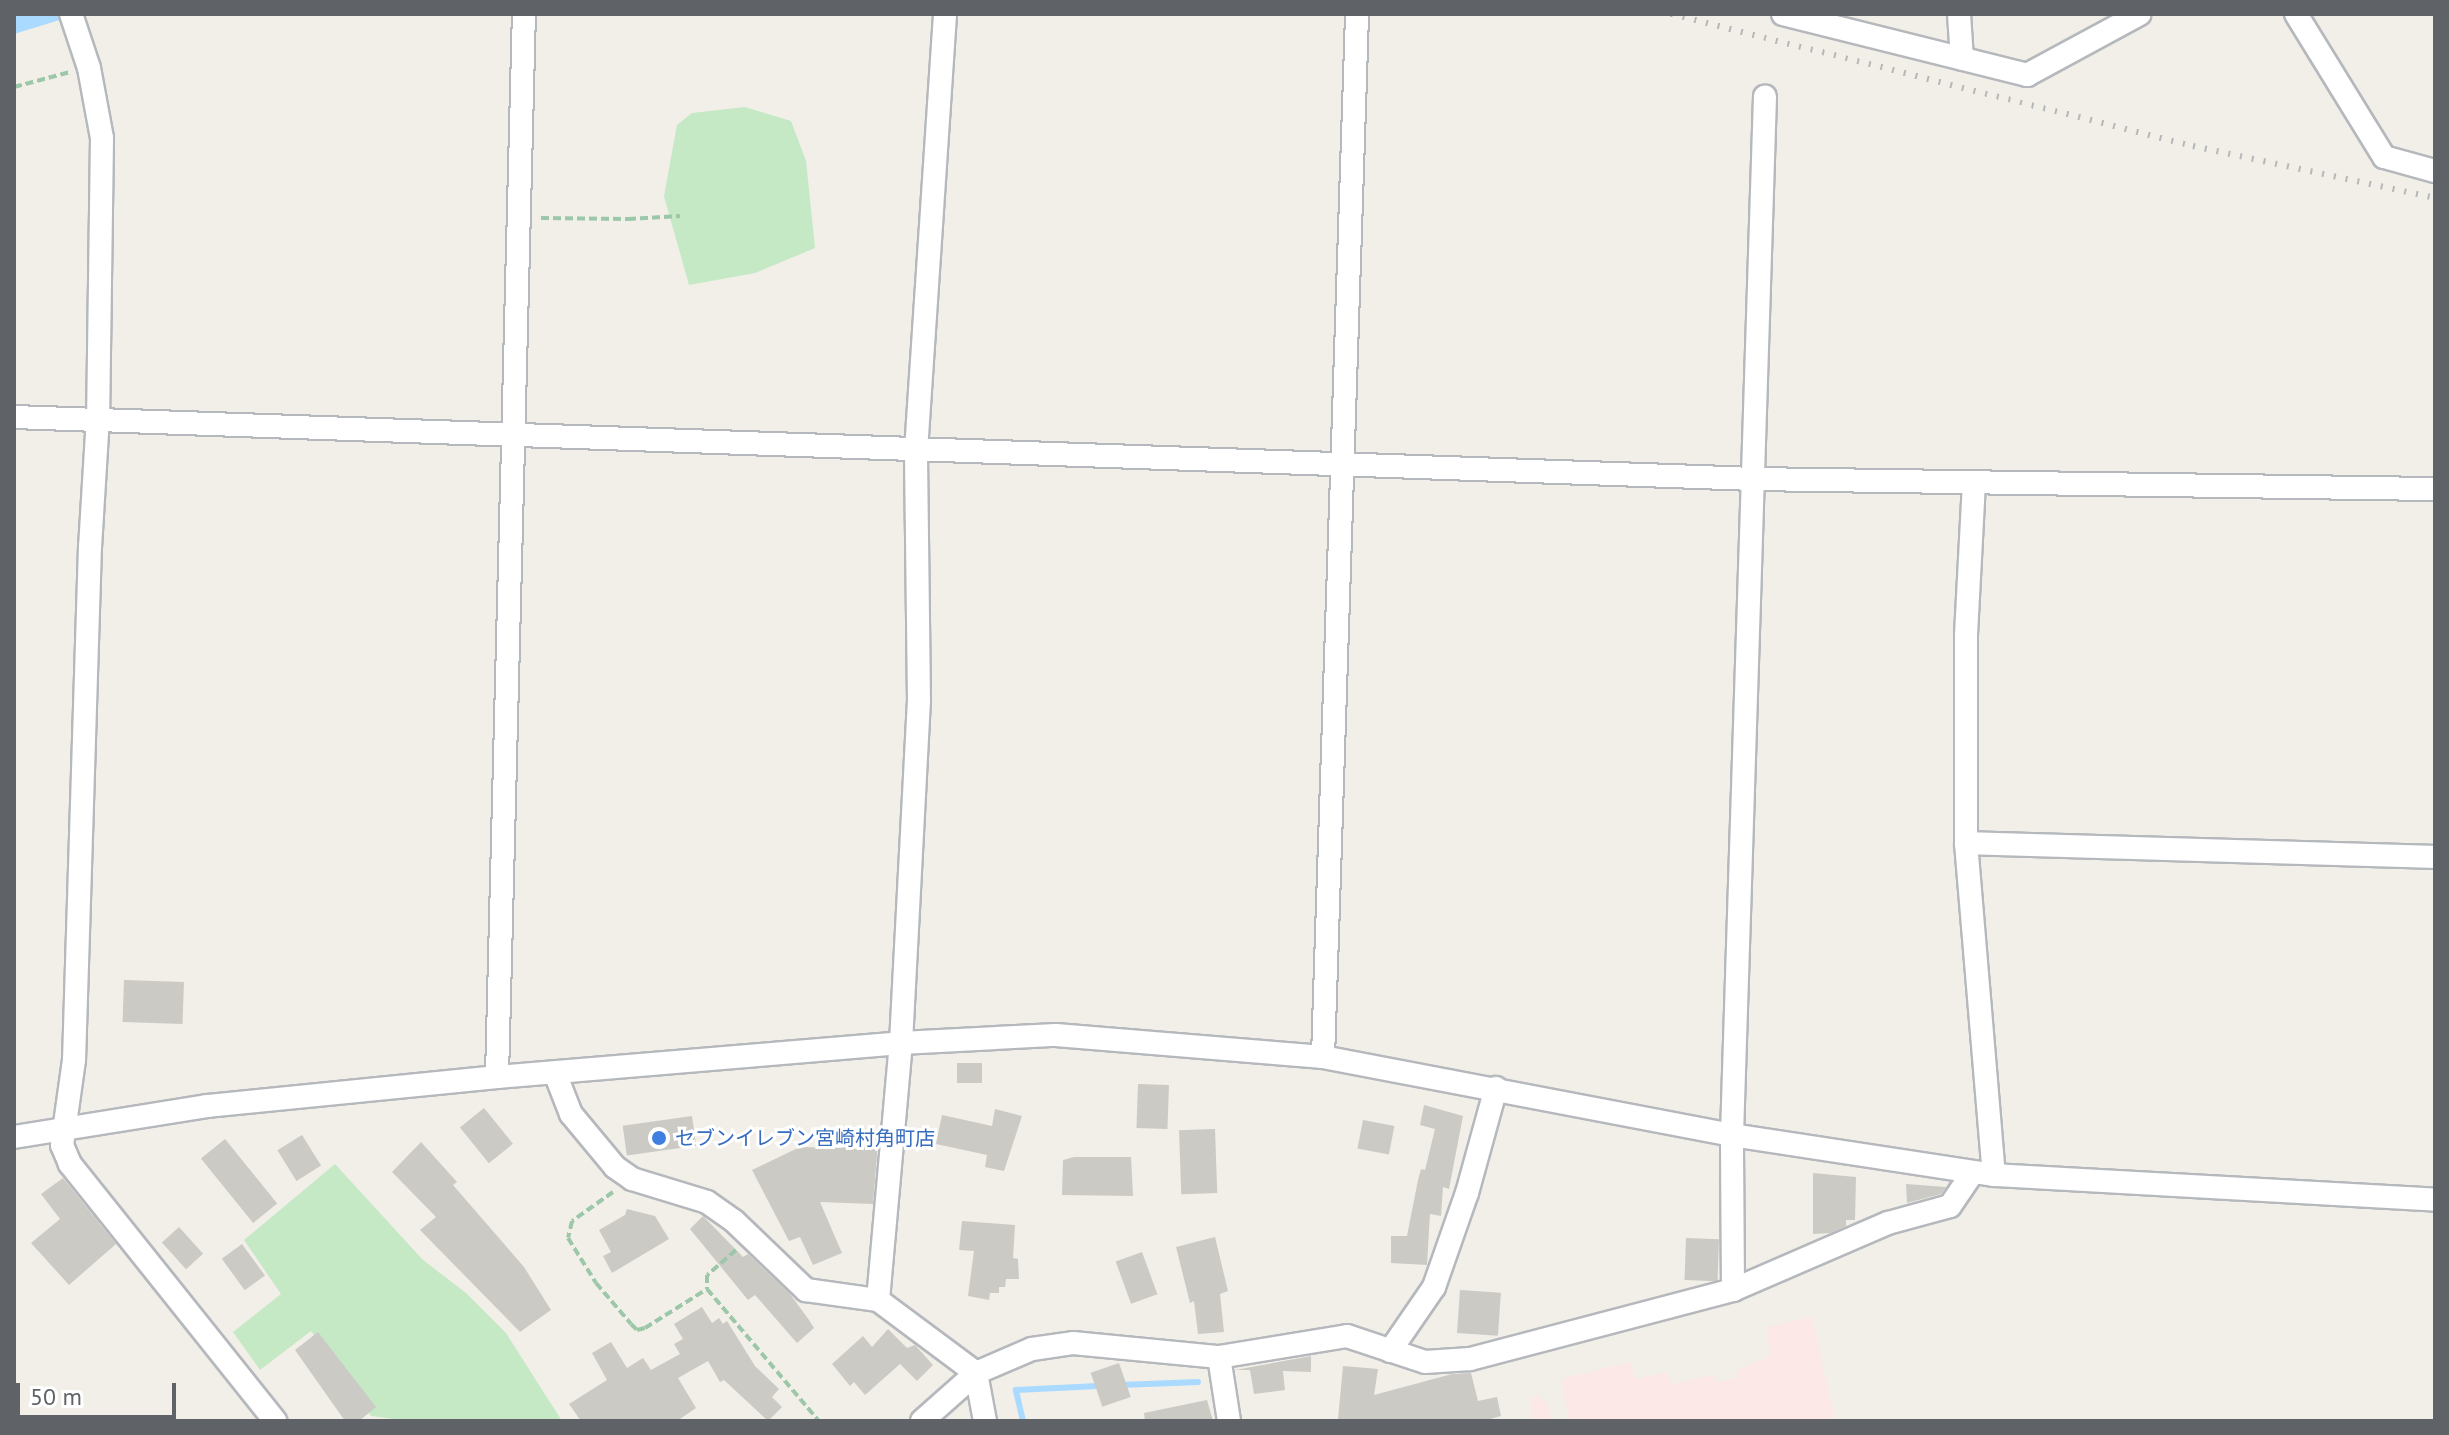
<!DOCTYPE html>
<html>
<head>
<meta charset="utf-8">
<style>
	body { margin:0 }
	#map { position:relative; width:2449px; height:1435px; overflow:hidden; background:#f1efe8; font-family:"PT Sans","Noto Sans JP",sans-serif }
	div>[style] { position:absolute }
	.medical>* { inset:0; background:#fce8e6 }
	.green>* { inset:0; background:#c5e8c5 }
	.water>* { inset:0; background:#aadaff }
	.stream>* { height:6px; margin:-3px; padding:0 3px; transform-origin:3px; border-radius:3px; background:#aadaff }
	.building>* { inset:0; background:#cccac5; transform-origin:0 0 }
	.path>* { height:4px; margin-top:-2px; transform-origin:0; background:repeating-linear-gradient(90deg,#9cc7a9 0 8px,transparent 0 12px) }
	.roads { filter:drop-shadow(2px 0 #b5b8bc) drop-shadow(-2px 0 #b5b8bc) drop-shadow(0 2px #b5b8bc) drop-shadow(0 -2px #b5b8bc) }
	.minor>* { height:22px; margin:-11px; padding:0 11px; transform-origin:11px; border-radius:11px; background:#fff }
	.rail>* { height:6px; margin-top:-3px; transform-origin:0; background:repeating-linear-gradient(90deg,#b6b7b8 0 2px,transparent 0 12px) }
	.dots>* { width:22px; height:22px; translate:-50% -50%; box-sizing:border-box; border:4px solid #fff; border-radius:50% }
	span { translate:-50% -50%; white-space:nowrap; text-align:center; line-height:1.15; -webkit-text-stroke:6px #fff; paint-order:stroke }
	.shop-label { font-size:20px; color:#366cbe }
	.left { translate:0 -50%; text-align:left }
	.frame { position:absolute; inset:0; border:16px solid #5f6368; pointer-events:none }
	.scale { position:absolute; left:16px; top:1383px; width:160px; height:36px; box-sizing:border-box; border:4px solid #5f6368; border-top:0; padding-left:10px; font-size:24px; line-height:28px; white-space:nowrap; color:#5f6368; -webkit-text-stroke:6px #fff; paint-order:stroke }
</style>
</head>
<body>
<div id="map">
	<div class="medical">
		<i style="clip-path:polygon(1812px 1317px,1835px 1421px,1569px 1421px,1561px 1379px,1630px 1362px,1635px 1379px,1667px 1372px,1672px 1384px,1713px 1375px,1715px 1382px,1738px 1378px,1737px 1371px,1770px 1355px,1767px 1327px)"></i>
		<i style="clip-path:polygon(1537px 1395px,1548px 1403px,1551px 1421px,1533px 1421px,1531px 1400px)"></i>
	</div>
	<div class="green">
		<i style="clip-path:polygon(745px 107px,791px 121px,806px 161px,815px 248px,755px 273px,689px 285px,664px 196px,677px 125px,692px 113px)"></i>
		<i style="clip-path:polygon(335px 1164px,423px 1260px,466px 1293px,506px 1333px,562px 1421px,409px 1421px,371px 1416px,311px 1331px,260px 1370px,233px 1332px,281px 1294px,244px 1240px)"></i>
	</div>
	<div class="water">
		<i style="clip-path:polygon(14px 14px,79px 14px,14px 34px)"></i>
	</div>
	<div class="stream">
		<i style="left:1121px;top:1385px;width:77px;rotate:-2.2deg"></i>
		<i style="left:1023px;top:1421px;width:32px;rotate:-103deg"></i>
		<i style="left:1016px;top:1390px;width:82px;rotate:-2.8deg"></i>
	</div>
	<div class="building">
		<i style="left:124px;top:980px;width:60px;height:42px;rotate:2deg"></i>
		<i style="left:957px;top:1063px;width:25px;height:20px"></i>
		<i style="left:1138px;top:1084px;width:31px;height:44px;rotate:2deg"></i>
		<i style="clip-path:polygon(1424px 1105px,1463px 1116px,1449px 1189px,1443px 1187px,1441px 1216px,1430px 1214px,1427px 1265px,1391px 1263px,1391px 1236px,1407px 1236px,1418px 1180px,1421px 1169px,1425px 1170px,1435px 1129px,1420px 1125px)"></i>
		<i style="left:484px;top:1108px;width:46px;height:31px;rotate:51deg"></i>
		<i style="clip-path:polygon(995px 1109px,1022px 1116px,1004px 1171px,985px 1167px,987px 1155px,936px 1144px,942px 1115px,992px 1126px)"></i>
		<i style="left:692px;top:1116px;width:30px;height:70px;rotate:82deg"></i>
		<i style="left:1363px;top:1120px;width:32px;height:29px;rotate:11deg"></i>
		<i style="left:1215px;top:1129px;width:64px;height:36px;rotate:88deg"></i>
		<i style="clip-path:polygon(842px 1130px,879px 1131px,873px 1204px,820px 1202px,842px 1253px,813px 1265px,800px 1237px,789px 1241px,752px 1170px,800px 1147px,842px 1148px)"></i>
		<i style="left:302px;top:1135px;width:36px;height:29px;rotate:58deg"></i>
		<i style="left:225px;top:1139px;width:83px;height:31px;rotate:51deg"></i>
		<i style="clip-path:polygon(421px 1142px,457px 1182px,453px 1185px,524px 1267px,551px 1310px,520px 1332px,420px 1230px,436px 1217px,392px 1172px)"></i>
		<i style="clip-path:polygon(1074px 1157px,1131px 1157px,1133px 1196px,1062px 1195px,1063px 1160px)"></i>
		<i style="clip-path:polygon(1813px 1173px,1856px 1177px,1855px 1220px,1846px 1220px,1846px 1226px,1831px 1233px,1813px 1234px)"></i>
		<i style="clip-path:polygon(63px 1178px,116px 1244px,69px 1285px,31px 1243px,60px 1219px,41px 1194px)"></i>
		<i style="clip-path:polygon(1906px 1184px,1946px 1187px,1941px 1194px,1907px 1203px)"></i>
		<i style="clip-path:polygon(627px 1209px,655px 1216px,669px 1239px,612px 1273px,603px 1256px,611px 1252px,599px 1230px,625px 1215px)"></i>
		<i style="clip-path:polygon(703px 1216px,743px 1257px,748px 1254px,790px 1294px,809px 1320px,814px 1328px,797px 1343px,755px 1295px,748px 1300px,690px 1229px)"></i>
		<i style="clip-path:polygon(962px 1221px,1015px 1225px,1013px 1258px,1018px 1259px,1019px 1279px,1006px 1279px,1005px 1287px,999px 1287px,999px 1293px,990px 1293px,989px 1300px,968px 1296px,974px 1251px,959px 1250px)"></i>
		<i style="left:179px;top:1227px;width:36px;height:23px;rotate:48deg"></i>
		<i style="clip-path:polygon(1215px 1237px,1228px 1291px,1220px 1294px,1224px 1332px,1198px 1334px,1194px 1301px,1190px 1303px,1176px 1247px)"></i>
		<i style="left:1686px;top:1238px;width:33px;height:42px;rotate:2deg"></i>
		<i style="left:242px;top:1244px;width:39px;height:25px;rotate:54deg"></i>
		<i style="left:1142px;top:1252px;width:45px;height:28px;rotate:70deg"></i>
		<i style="left:1460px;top:1290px;width:41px;height:43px;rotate:4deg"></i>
		<i style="clip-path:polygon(702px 1307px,712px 1323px,719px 1318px,723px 1324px,727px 1321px,755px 1366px,779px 1389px,772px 1397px,782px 1407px,768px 1421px,724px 1380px,720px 1382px,708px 1361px,678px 1378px,696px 1408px,677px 1421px,581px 1421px,569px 1404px,607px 1380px,592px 1353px,611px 1342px,627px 1368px,643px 1358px,651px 1370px,680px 1354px,674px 1344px,683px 1339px,674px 1324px)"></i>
		<i style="clip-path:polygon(888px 1329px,907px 1348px,915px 1345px,933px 1365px,917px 1381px,900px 1364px,865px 1395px,854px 1382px,850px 1386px,832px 1364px,863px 1336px,872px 1347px)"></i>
		<i style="clip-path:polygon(318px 1332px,376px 1407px,359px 1421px,345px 1421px,295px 1350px)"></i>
		<i style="clip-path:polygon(1311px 1356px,1311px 1372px,1283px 1371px,1285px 1390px,1254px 1394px,1250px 1370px,1235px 1370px)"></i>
		<i style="left:1119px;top:1363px;width:36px;height:30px;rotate:71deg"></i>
		<i style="clip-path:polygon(1343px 1366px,1378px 1369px,1374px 1395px,1452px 1374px,1471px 1373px,1478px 1401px,1497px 1397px,1501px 1416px,1483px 1421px,1338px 1419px)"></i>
		<i style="clip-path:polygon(1207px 1400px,1213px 1421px,1145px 1421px,1144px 1413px)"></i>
	</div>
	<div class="path">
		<i style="left:14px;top:87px;width:58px;rotate:-15deg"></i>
		<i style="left:541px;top:218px;width:87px;rotate:0.7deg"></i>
		<i style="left:628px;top:219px;width:52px;rotate:-3.3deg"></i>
		<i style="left:613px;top:1192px;width:50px;rotate:144.7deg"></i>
		<i style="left:572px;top:1221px;width:17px;rotate:103deg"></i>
		<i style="left:568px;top:1238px;width:53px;rotate:58.1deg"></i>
		<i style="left:596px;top:1283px;width:54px;rotate:49.5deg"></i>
		<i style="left:631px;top:1324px;width:8px;rotate:45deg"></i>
		<i style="left:637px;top:1330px;width:8px;rotate:-14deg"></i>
		<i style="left:645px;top:1328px;width:73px;rotate:-32.2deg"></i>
		<i style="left:736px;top:1250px;width:38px;rotate:139deg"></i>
		<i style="left:707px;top:1275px;width:14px;rotate:90deg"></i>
		<i style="left:707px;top:1289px;width:173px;rotate:49.7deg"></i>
	</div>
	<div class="roads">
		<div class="minor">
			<i style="left:71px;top:14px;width:57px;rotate:71.6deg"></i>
			<i style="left:89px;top:68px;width:71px;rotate:79.5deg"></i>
			<i style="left:102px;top:138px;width:279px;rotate:90.8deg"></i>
			<i style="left:98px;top:417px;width:129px;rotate:93.5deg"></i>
			<i style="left:90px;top:546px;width:514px;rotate:91.78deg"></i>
			<i style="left:74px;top:1060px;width:86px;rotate:98deg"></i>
			<i style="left:62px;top:1145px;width:21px;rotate:67deg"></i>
			<i style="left:70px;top:1164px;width:329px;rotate:51.4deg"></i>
			<i style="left:1783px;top:14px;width:252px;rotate:14deg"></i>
			<i style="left:2027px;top:75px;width:128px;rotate:-28.4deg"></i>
			<i style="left:1959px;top:14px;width:45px;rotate:86.2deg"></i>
			<i style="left:2296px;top:14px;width:168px;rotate:58.4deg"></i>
			<i style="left:2384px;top:157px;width:53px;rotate:15.4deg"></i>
			<i style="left:14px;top:417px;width:1738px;rotate:2.04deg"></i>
			<i style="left:1751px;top:479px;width:684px;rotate:0.84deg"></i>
			<i style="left:1974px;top:482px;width:154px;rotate:93deg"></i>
			<i style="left:1966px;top:636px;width:207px;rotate:90deg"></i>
			<i style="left:1966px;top:843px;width:333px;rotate:85.2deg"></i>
			<i style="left:1966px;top:843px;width:469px;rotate:1.7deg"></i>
			<i style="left:1323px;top:1057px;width:1044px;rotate:-88.13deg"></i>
			<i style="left:555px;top:1073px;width:44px;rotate:68.7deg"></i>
			<i style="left:571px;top:1114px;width:69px;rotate:50.3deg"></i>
			<i style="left:615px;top:1167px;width:21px;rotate:35deg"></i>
			<i style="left:632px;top:1179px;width:78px;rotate:17deg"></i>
			<i style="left:707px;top:1202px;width:33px;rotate:35deg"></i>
			<i style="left:734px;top:1221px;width:100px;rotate:43.8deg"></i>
			<i style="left:806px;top:1290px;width:73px;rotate:7.9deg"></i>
			<i style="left:878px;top:1300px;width:122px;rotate:36.7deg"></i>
			<i style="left:976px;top:1373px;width:49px;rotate:79.4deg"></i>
			<i style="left:497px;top:1077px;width:1063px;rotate:-88.55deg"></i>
			<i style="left:14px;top:1137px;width:195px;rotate:-9.1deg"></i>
			<i style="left:207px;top:1106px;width:291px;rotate:-5.7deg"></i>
			<i style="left:497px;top:1077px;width:405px;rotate:-4.8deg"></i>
			<i style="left:901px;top:1043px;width:155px;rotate:-3deg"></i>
			<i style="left:1056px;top:1035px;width:268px;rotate:4.7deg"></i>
			<i style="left:1323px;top:1057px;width:416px;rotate:10.8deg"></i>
			<i style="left:1732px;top:1135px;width:265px;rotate:8.7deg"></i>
			<i style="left:1994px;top:1175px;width:442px;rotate:3.2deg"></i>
			<i style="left:1733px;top:1290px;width:169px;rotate:-23.4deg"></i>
			<i style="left:1888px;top:1223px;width:64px;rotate:-15.3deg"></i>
			<i style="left:1950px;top:1206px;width:41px;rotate:-55.9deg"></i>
			<i style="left:878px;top:1300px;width:258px;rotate:-84.9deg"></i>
			<i style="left:901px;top:1043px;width:342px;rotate:-87deg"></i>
			<i style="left:919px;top:701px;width:250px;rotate:-90.7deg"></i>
			<i style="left:916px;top:451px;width:438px;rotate:-86.2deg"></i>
			<i style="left:1390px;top:1351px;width:78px;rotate:-55.5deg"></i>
			<i style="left:1434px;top:1287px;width:100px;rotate:-70.7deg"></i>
			<i style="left:1467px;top:1193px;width:109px;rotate:-74.6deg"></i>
			<i style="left:1219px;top:1357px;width:65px;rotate:81.1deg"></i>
			<i style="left:922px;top:1421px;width:72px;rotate:-41.6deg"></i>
			<i style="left:976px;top:1373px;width:61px;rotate:-23.2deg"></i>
			<i style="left:1032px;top:1349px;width:41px;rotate:-8.3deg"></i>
			<i style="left:1073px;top:1343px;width:147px;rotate:5.5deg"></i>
			<i style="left:1219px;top:1357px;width:130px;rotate:-9.3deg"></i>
			<i style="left:1347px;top:1336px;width:82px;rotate:18.4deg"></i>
			<i style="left:1425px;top:1362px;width:45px;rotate:-3.8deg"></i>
			<i style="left:1470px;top:1359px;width:272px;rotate:-14.7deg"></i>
			<i style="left:1733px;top:1290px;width:155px;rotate:-90.4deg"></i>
			<i style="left:1732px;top:1135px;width:1039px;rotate:-88.18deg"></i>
		</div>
	</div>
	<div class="rail">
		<i style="left:1671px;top:14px;width:538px;rotate:14.19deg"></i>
		<i style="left:2193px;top:146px;width:248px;rotate:12.1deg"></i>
	</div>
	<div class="dots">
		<i style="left:659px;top:1138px;background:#3f7fe0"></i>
	</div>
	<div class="shop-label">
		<span class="left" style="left:675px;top:1138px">セブンイレブン宮崎村角町店</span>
	</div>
	<div class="frame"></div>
	<div class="scale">50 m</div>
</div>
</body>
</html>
